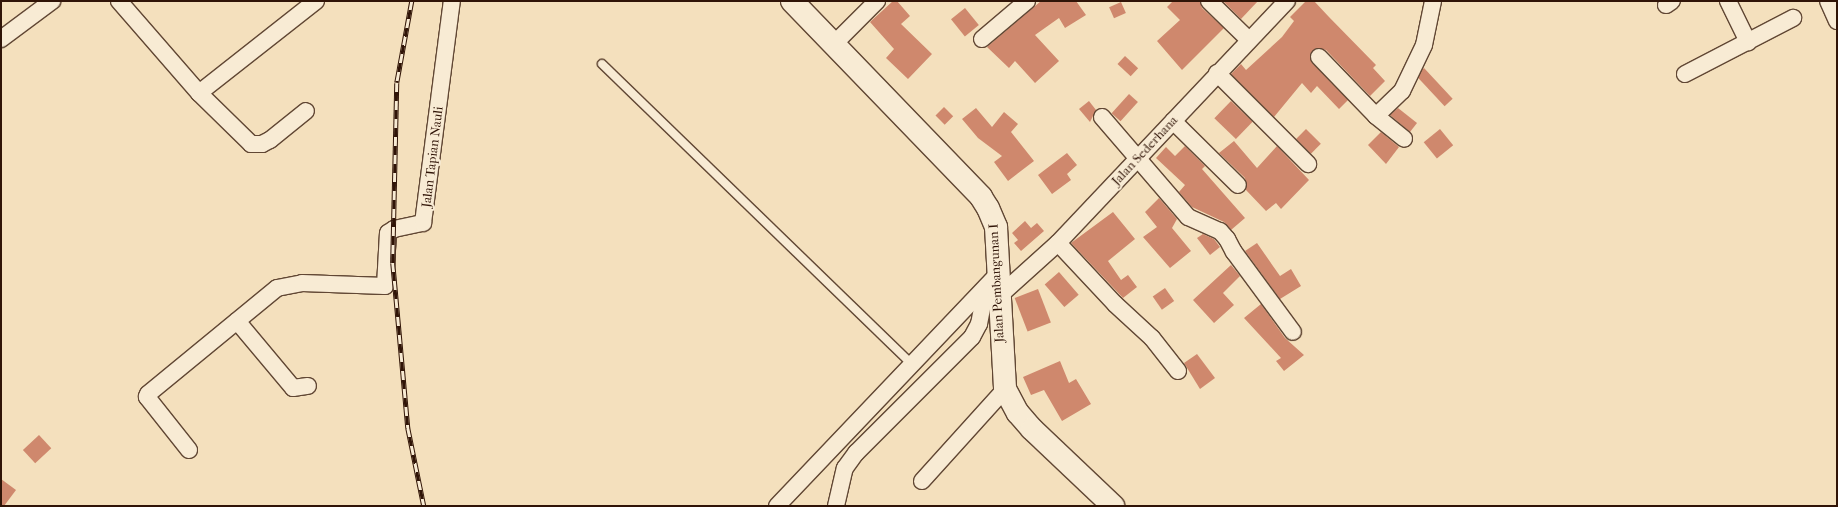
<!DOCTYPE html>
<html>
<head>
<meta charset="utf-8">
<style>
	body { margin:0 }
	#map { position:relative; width:1838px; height:507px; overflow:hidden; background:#f4e0bd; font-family:"IM FELL French Canon",serif }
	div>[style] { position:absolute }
	.building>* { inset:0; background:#cf886d; transform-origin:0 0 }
	.roads { filter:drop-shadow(1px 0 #614734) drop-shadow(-1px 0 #614734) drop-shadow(0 1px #614734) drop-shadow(0 -1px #614734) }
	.service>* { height:8px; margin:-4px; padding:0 4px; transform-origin:4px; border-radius:4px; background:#f8ebd4 }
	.minor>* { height:16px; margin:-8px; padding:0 8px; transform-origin:8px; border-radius:8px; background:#f8ebd4 }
	.secondary>* { height:22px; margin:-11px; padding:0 11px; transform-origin:11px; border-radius:11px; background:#f8ebd4 }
	.rail>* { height:4.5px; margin-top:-2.25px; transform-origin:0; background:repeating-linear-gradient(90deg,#f8ebd4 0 9px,#301407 0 18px); box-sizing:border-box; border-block:1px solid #301407 }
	span { translate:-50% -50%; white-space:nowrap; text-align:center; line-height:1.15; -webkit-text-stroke:4px #f8ebd4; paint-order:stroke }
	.street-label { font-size:13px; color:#301407 }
	.frame { position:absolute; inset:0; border:2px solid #301407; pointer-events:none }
</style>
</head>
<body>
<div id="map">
	<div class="building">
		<i style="clip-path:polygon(893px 1px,897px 1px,910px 16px,901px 24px,932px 54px,908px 79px,886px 58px,894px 49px,870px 22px)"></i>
		<i style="clip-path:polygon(1041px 1px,1076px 1px,1086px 15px,1065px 28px,1059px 18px,1035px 35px,1059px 61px,1035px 83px,1015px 61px,1009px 68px,987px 47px)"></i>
		<i style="clip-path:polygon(1173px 1px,1200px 1px,1202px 8px,1224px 28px,1182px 70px,1157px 41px,1180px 20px,1167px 7px)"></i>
		<i style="clip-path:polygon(1223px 1px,1258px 1px,1241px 19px)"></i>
		<i style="clip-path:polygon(1306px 1px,1314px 1px,1329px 17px,1376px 65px,1373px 68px,1385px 81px,1370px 96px,1326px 50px,1316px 48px,1310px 54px,1312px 63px,1348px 100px,1339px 109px,1317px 86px,1311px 93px,1302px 83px,1274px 117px,1231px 74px,1241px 64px,1246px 70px,1282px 37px,1294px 21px,1290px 17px)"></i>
		<i style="left:1121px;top:2px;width:12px;height:13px;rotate:66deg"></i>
		<i style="left:965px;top:8px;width:22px;height:18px;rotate:51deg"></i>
		<i style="left:1125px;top:56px;width:18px;height:11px;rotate:43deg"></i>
		<i style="left:1424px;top:68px;width:42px;height:11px;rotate:47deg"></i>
		<i style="left:1129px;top:94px;width:12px;height:26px;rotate:42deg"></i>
		<i style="clip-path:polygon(1089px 101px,1096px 110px,1090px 122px,1079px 109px)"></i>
		<i style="left:1231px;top:101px;width:30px;height:24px;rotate:44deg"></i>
		<i style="left:944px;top:107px;width:13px;height:12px;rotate:45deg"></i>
		<i style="clip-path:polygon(976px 108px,992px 127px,1004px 112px,1018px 124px,1011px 132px,1034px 161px,1008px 181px,994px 162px,1002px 156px,978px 138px,962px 119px)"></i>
		<i style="clip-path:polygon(1398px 108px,1417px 123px,1410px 132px,1390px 115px)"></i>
		<i style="left:1306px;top:129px;width:21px;height:14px;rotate:45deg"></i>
		<i style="left:1440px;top:129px;width:21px;height:21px;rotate:51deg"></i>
		<i style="clip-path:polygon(1381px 132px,1399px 147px,1386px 164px,1368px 145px)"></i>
		<i style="clip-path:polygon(1234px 141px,1257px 168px,1277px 146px,1309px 180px,1281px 209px,1276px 203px,1266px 211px,1246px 190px,1245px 178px,1219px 153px)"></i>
		<i style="clip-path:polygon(1185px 146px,1205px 166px,1202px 169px,1245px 218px,1231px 230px,1224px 222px,1192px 207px,1179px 192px,1185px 185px,1156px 158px,1166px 147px,1175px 156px)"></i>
		<i style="clip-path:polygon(1067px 153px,1077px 165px,1067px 174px,1071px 180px,1052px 194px,1038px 175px)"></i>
		<i style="clip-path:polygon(1159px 198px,1177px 219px,1172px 228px,1191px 251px,1170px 268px,1143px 237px,1157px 227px,1145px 212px)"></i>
		<i style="clip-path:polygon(1113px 212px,1135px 239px,1108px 261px,1121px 280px,1128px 275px,1137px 287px,1123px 298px,1071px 243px)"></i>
		<i style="clip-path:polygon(1025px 221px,1031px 228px,1037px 223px,1044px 231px,1021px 251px,1014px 243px,1018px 240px,1012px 233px)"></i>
		<i style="clip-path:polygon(1203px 234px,1214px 239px,1220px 247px,1210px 255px,1197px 238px)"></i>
		<i style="clip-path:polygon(1257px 243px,1280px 276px,1291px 269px,1301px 286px,1280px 299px,1245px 251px)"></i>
		<i style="clip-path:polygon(1231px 265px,1240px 276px,1223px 293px,1234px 305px,1214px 323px,1193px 300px)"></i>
		<i style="left:1059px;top:272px;width:30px;height:19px;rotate:49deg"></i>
		<i style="left:1165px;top:288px;width:16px;height:15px;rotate:55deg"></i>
		<i style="left:1038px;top:289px;width:36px;height:25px;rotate:69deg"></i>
		<i style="clip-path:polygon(1261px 304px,1285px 338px,1304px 355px,1284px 371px,1276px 361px,1281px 358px,1244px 318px)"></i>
		<i style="clip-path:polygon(1197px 354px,1215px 378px,1200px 389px,1184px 363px)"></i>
		<i style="clip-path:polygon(1060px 361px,1069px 383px,1076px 379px,1091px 404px,1062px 421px,1044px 390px,1031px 395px,1023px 377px)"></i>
		<i style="left:39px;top:435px;width:18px;height:22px;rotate:47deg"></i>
		<i style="clip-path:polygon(1px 479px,16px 490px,4px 506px,1px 506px)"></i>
	</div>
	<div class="roads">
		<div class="service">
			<i style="left:602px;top:64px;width:431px;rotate:44.1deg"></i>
		</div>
		<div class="minor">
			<i style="left:119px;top:1px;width:122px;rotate:49deg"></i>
			<i style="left:199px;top:93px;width:73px;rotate:44.4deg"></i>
			<i style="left:251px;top:144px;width:11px"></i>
			<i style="left:262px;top:144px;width:9px;rotate:-27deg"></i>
			<i style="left:270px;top:140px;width:46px;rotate:-38.9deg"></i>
			<i style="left:1209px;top:1px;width:56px;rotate:44.3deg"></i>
			<i style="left:1728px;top:1px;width:46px;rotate:64deg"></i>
			<i style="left:1828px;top:1px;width:22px;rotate:66deg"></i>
			<i style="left:1666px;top:5px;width:7px;rotate:-34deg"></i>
			<i style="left:1px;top:39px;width:64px;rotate:-36.7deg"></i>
			<i style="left:982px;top:39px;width:59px;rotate:-40.2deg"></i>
			<i style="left:834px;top:44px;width:61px;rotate:-45deg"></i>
			<i style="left:1319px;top:57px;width:82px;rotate:46deg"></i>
			<i style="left:1376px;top:116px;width:36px;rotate:39deg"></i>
			<i style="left:1217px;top:73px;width:129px;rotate:45deg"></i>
			<i style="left:1685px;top:74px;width:122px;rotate:-27.4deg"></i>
			<i style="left:199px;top:93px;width:149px;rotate:-38.2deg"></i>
			<i style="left:1376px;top:116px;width:36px;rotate:-44deg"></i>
			<i style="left:1402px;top:91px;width:51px;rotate:-64.4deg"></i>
			<i style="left:1424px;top:45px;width:45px;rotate:-78.4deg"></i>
			<i style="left:1102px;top:117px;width:132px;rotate:49.3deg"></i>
			<i style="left:1188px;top:217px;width:35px;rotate:24deg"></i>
			<i style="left:1220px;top:231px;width:11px;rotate:49deg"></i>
			<i style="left:1227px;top:239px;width:15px;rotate:62deg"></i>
			<i style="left:1234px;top:252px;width:99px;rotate:53.6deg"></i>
			<i style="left:1173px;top:121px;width:91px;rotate:44.6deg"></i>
			<i style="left:1058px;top:243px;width:83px;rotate:46.9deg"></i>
			<i style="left:1115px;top:304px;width:50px;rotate:42.6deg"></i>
			<i style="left:1152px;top:338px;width:42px;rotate:51.8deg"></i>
			<i style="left:998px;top:297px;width:81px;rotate:-42deg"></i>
			<i style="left:1058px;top:243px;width:333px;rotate:-46.6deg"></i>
			<i style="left:237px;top:321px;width:87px;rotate:50.1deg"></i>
			<i style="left:293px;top:388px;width:15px;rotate:-8deg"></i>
			<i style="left:189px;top:450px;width:68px;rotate:-128.4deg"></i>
			<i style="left:147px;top:397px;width:3px;rotate:-72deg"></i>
			<i style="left:148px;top:394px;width:167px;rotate:-39.4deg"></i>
			<i style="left:277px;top:288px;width:25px;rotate:-11deg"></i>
			<i style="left:302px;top:283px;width:83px;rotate:2.1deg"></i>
			<i style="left:385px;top:286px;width:53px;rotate:-86.8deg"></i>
			<i style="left:388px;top:233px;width:7px;rotate:-34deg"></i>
			<i style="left:394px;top:229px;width:30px;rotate:-12deg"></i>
			<i style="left:423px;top:223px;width:224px;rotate:-82.6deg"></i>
			<i style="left:922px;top:481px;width:124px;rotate:-47.9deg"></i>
			<i style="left:777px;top:506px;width:320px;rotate:-46.4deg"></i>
			<i style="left:836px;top:506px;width:39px;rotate:-77deg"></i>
			<i style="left:845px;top:468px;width:19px;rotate:-54deg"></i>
			<i style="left:856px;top:453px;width:164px;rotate:-45deg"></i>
			<i style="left:972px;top:337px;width:15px;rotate:-62deg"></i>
			<i style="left:979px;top:324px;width:38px;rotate:-79deg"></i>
		</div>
		<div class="secondary">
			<i style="left:792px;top:1px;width:272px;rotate:46deg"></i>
			<i style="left:981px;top:197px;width:13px;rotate:58deg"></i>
			<i style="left:988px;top:208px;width:21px;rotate:67deg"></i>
			<i style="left:996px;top:227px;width:162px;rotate:86.8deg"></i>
			<i style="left:1005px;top:389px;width:27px;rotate:62deg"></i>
			<i style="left:1018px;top:413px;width:21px;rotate:49deg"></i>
			<i style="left:1032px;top:429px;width:112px;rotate:43.5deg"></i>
		</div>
	</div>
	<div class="rail">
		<i style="left:412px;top:1px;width:83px;rotate:100.4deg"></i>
		<i style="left:397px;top:83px;width:180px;rotate:91.3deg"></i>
		<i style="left:393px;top:263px;width:166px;rotate:84.8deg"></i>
		<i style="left:408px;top:428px;width:80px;rotate:78.4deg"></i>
	</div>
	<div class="street-label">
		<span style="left:1145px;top:151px;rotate:-47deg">Jalan Sederhana</span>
		<span style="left:433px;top:157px;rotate:-83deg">Jalan Tapian Nauli</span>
		<span style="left:997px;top:283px;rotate:-93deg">Jalan Pembangunan I</span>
	</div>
	<div class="frame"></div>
</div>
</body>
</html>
